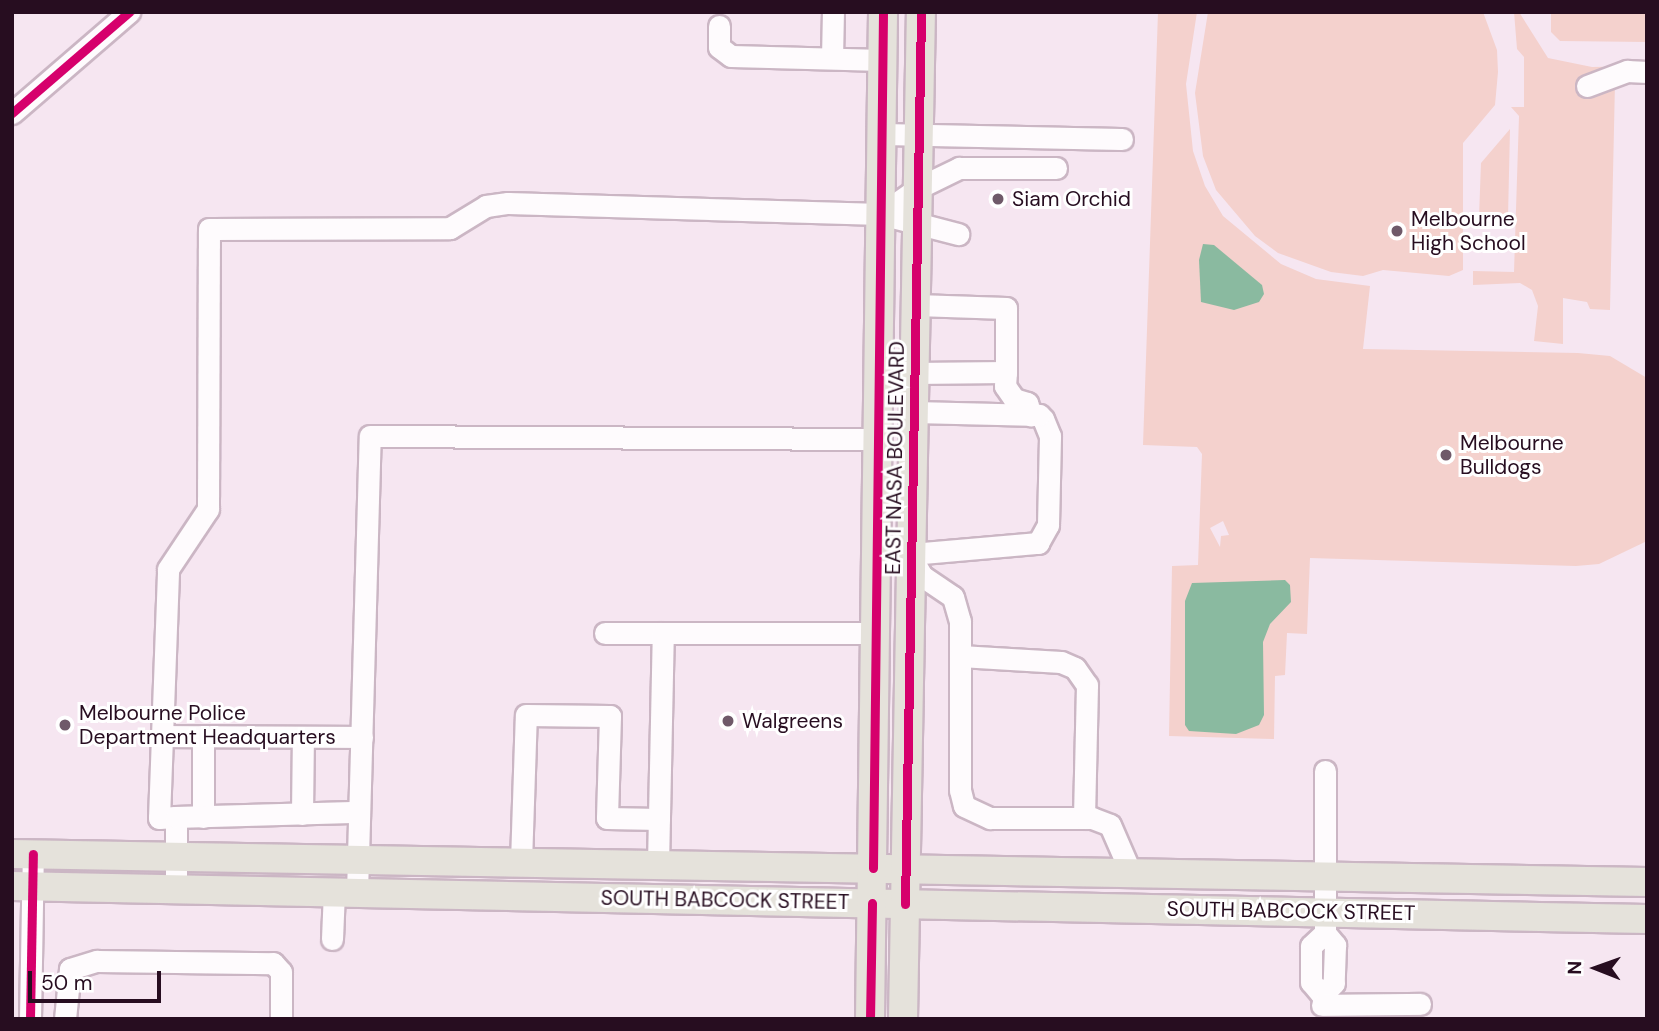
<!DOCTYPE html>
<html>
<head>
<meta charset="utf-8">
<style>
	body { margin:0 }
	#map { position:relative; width:1659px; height:1031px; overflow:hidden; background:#f6e6f1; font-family:"DM Sans",sans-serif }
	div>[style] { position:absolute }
	.green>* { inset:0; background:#f4d1cd }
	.water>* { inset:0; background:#8abaa0 }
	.roads { filter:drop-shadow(2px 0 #cbb6c4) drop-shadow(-2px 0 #cbb6c4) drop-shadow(0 2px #cbb6c4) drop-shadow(0 -2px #cbb6c4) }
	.minor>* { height:21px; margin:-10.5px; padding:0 10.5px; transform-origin:10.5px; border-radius:10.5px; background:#fefbfd }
	.major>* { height:28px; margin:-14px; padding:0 14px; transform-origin:14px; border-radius:14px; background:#e5e2db }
	.cycleway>* { height:9px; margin:-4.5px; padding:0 4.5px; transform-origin:4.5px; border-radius:4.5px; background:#d6006c }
	.dots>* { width:19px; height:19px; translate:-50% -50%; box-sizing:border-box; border:4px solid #fff; border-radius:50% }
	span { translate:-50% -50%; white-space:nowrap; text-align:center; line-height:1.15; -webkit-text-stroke:6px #fff; paint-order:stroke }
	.poi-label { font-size:21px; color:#270d20 }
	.left { translate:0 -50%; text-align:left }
	.street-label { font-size:21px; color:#270d20 }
	.frame { position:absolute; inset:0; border:14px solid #270d20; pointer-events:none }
	.north { position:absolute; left:1561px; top:933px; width:70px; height:70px; -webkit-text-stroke:5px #fff; paint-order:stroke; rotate:271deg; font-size:19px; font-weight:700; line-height:28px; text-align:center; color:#270d20 }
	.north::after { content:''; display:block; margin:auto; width:24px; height:32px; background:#270d20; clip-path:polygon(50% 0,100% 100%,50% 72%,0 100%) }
	.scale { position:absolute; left:28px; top:971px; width:133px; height:32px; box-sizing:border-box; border:4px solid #270d20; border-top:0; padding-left:9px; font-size:21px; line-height:24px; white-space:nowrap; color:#270d20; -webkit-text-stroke:5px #fff; paint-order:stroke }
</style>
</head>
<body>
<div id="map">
	<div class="green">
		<i style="clip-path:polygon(evenodd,1158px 12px,1197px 12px,1186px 84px,1193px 151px,1205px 186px,1223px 216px,1281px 264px,1316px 279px,1370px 286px,1363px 349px,1578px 353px,1610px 356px,1647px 378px,1647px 541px,1599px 564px,1576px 566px,1310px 558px,1307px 634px,1287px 633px,1285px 675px,1275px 676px,1274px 739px,1169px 736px,1172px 566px,1198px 565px,1202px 454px,1197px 447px,1143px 445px,1158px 12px,1223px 521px,1229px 535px,1221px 536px,1220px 547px,1210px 528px,1223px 521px)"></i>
		<i style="clip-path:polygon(1208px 12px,1483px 12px,1497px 50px,1498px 72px,1495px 105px,1463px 143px,1463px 270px,1449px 276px,1383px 270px,1363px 276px,1331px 272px,1278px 253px,1255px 236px,1216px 190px,1203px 156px,1195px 93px)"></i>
		<i style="clip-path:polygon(1514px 12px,1519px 12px,1548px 58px,1592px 67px,1647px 66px,1647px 83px,1615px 83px,1610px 310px,1590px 309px,1587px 302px,1563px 298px,1563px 344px,1534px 341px,1538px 306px,1532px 290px,1520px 283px,1473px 285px,1473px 271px,1514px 272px,1519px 116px,1511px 107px,1524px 107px,1524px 57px,1517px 49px)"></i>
		<i style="clip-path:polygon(1551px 12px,1647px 12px,1647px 42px,1560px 41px,1551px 32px)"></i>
		<i style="clip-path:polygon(1510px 129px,1508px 217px,1479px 217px,1481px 163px)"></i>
	</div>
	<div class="water">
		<i style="clip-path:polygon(1203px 244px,1214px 245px,1262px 285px,1264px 294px,1259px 302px,1234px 310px,1201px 302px,1199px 260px)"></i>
		<i style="clip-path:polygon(1285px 580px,1290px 585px,1291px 602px,1270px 624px,1263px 642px,1264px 715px,1259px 725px,1236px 734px,1189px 731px,1185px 725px,1185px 601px,1192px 583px)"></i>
	</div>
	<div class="roads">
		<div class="minor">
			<i style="left:719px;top:26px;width:21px;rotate:90deg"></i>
			<i style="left:719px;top:47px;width:15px;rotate:37deg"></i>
			<i style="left:731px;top:56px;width:152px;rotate:1.5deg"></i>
			<i style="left:832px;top:58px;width:46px;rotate:-88.8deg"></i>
			<i style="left:1587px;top:86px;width:43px;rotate:-20.6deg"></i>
			<i style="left:1627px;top:71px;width:20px;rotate:3deg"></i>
			<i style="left:12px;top:113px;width:155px;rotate:-40.8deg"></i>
			<i style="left:882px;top:134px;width:240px;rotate:1.2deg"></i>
			<i style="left:881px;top:214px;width:45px;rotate:-35.1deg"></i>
			<i style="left:918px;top:188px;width:46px;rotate:-26deg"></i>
			<i style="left:959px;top:168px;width:97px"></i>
			<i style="left:1006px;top:372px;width:14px;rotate:94deg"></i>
			<i style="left:1005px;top:386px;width:16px;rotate:55deg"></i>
			<i style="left:1014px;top:399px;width:14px;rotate:17deg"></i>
			<i style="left:1027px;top:403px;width:13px;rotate:72deg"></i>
			<i style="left:914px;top:373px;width:92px;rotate:-0.6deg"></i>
			<i style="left:1006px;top:372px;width:64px;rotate:-90deg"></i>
			<i style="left:1006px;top:308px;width:90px;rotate:-178.1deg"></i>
			<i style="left:877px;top:557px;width:162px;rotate:-5deg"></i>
			<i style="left:1038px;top:543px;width:21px;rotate:-61deg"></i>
			<i style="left:1048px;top:525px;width:89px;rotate:-88.7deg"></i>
			<i style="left:1050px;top:436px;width:18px;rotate:-112deg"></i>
			<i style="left:1043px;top:419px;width:6px;rotate:-135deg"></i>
			<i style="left:1039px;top:415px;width:125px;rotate:-178.6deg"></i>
			<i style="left:911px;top:557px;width:22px;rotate:60deg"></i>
			<i style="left:922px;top:576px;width:37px;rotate:34deg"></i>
			<i style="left:953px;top:597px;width:25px;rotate:74deg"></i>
			<i style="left:960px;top:621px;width:169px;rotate:90deg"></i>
			<i style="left:960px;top:790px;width:16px;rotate:76deg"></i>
			<i style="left:964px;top:806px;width:29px;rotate:25deg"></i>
			<i style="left:990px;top:818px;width:102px"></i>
			<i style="left:1092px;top:818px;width:19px;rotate:21deg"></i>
			<i style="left:1110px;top:825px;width:50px;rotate:66.5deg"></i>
			<i style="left:605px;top:633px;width:58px"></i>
			<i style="left:960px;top:656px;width:101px;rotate:3.4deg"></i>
			<i style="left:1061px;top:662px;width:15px;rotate:23deg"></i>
			<i style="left:1075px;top:668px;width:21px;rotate:55deg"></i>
			<i style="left:1087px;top:685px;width:133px;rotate:91.3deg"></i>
			<i style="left:161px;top:736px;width:201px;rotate:0.3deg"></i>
			<i style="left:203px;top:736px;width:81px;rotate:90deg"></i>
			<i style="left:1325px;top:771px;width:162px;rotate:90deg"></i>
			<i style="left:1325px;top:933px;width:16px;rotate:50deg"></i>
			<i style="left:1335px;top:945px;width:38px;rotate:92deg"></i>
			<i style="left:1334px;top:983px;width:17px;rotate:135deg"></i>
			<i style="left:1322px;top:995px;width:17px;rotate:-130deg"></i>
			<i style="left:1311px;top:982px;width:36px;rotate:-90deg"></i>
			<i style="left:1311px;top:946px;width:19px;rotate:-43deg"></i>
			<i style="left:302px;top:814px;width:77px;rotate:-89.3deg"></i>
			<i style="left:176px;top:817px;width:17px;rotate:177deg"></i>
			<i style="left:159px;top:818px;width:249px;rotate:-87.9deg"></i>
			<i style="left:168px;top:569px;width:72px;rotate:-56.3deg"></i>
			<i style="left:208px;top:509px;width:280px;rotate:-89.8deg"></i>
			<i style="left:209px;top:229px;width:241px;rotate:-0.2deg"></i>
			<i style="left:450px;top:228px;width:42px;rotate:-31.4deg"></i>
			<i style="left:486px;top:206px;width:22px;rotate:-8deg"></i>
			<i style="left:508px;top:203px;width:373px;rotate:1.7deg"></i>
			<i style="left:881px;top:214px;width:80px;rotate:14.6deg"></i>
			<i style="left:521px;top:862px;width:147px;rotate:-88.1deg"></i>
			<i style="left:526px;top:715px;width:84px;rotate:0.7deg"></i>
			<i style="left:610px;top:716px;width:102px;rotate:91.7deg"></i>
			<i style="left:607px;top:818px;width:52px;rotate:1.1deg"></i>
			<i style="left:658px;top:864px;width:231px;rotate:-88.8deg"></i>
			<i style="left:663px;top:633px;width:213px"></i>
			<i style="left:176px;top:889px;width:72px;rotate:-90deg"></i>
			<i style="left:176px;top:817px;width:183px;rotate:-1.6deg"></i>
			<i style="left:357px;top:893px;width:457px;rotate:-88.4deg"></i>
			<i style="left:370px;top:436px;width:508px;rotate:0.34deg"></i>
			<i style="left:332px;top:939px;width:47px;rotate:-87.6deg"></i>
			<i style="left:1322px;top:1005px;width:98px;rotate:-0.6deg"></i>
			<i style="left:30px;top:1019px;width:165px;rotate:-89deg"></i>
			<i style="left:65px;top:1019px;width:50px;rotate:-84.3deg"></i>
			<i style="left:70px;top:969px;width:28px;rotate:-17deg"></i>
			<i style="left:97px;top:961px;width:176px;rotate:0.7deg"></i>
			<i style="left:273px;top:963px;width:12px;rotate:48deg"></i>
			<i style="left:281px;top:972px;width:47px;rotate:90deg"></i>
		</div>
		<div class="major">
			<i style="left:12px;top:854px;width:1635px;rotate:0.98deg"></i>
			<i style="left:12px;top:886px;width:1635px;rotate:1.16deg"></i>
			<i style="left:870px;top:1019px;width:1007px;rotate:-89.26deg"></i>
			<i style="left:903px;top:1019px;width:1007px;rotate:-88.98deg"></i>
		</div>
	</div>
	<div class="cycleway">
		<i style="left:12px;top:113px;width:155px;rotate:-40.8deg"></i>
		<i style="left:873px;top:868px;width:856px;rotate:-89.33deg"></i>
		<i style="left:905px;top:904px;width:892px;rotate:-88.97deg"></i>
		<i style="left:30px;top:1019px;width:165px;rotate:-89deg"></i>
		<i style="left:870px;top:1019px;width:116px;rotate:-89deg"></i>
	</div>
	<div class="dots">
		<i style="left:998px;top:199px;background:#6f5969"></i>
		<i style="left:1397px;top:231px;background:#6f5969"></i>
		<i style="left:1446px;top:455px;background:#6f5969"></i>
		<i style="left:728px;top:721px;background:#6f5969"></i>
		<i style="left:65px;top:725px;background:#6f5969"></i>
	</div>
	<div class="poi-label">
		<span class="left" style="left:1012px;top:199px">Siam Orchid</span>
		<span class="left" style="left:1411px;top:231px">Melbourne<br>High School</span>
		<span class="left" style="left:1460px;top:455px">Melbourne<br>Bulldogs</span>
		<span class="left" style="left:79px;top:725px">Melbourne Police<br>Department Headquarters</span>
		<span class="left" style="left:742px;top:721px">Walgreens</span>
	</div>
	<div class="street-label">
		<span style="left:895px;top:458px;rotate:-89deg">EAST NASA BOULEVARD</span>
		<span style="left:725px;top:900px;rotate:1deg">SOUTH BABCOCK STREET</span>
		<span style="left:1291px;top:911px;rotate:1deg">SOUTH BABCOCK STREET</span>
	</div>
	<div class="frame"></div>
	<div class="north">N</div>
	<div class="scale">50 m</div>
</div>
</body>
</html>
